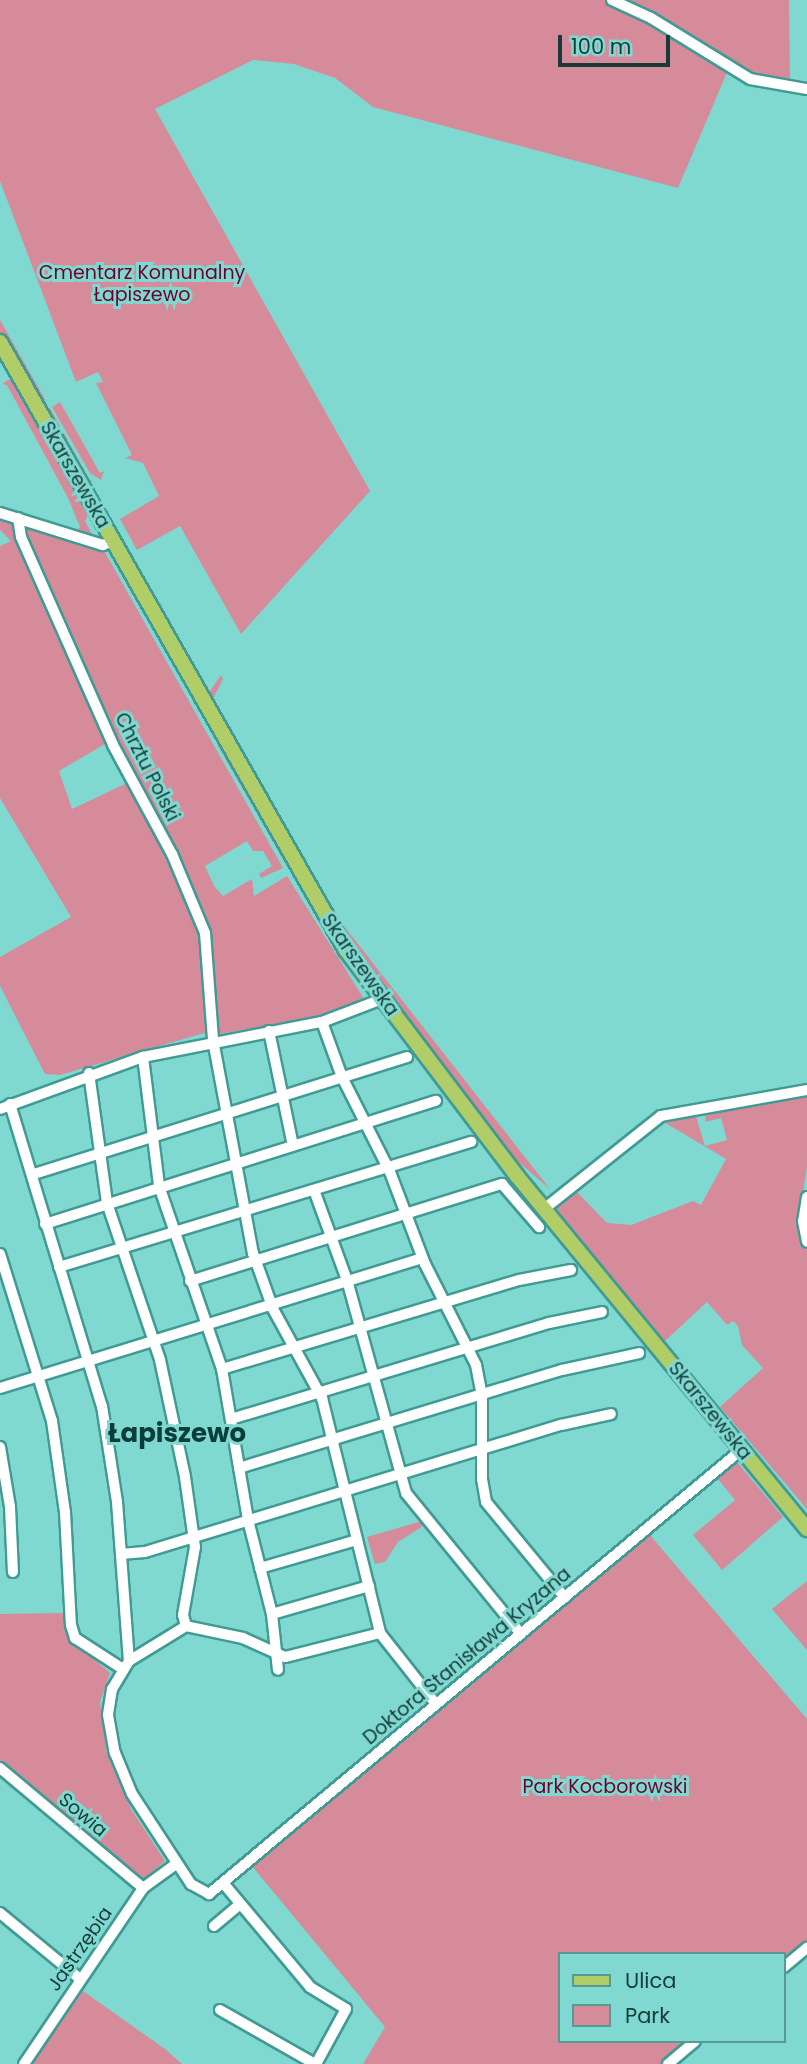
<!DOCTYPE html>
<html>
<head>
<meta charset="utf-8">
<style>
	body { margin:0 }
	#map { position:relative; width:807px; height:2064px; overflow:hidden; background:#80d9d0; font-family:Poppins,sans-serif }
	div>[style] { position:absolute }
	.green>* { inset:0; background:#d58b99 }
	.roads { filter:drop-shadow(2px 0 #409b94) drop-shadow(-2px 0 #409b94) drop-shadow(0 2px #409b94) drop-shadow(0 -2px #409b94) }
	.minor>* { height:10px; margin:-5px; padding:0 5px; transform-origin:5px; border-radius:5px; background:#fff }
	.major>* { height:14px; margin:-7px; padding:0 7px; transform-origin:7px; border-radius:7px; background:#b0cd67 }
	span { translate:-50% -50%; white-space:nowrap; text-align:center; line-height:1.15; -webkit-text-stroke:6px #80d9d0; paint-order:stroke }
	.park-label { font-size:19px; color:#6e002c }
	.street-label { font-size:19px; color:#163c39 }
	.district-label { font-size:26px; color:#0a3e3a; font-weight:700 }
	.legend { position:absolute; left:558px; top:1952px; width:228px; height:91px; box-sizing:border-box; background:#80d9d0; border:2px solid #569a94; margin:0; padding:9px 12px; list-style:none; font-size:21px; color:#163c39 }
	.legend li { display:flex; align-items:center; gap:14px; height:35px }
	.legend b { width:35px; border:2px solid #569a94 }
	.scale { position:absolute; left:558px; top:35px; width:112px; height:32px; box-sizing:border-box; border:4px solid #163c39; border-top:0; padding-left:9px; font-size:21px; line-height:24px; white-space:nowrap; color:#163c39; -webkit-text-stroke:5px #80d9d0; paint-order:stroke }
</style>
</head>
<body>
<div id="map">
	<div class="green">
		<i style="clip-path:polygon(0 0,789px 0,790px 81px,760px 77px,731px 63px,678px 188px,373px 107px,335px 78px,294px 64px,253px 60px,155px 109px,370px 491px,241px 634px,180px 526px,137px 550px,120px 519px,159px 496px,143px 463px,125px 458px,132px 455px,96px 383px,103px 382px,98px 372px,76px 382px,0 181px)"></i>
		<i style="clip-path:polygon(0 320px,46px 401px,36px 398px,0 333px)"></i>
		<i style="clip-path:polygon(14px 376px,90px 511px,85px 521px,94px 538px,76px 532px,80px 527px,68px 498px,7px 385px,2px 384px)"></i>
		<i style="clip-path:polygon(60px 402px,100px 473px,104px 471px,101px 480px,90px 473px,52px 407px)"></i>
		<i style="clip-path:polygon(50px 408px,87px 475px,92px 482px,83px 480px,47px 411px)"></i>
		<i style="clip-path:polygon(0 516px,16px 523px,106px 733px,105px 744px,59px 771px,72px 809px,127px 783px,159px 838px,203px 934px,211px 1031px,60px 1075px,45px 1074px,0 986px,0 957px,71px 917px,0 798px,0 546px,11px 541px,0 530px)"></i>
		<i style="clip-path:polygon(24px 524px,102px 547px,283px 868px,261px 878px,259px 874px,272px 866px,263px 851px,253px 851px,247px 841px,205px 866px,214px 886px,223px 896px,252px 879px,254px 896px,287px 876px,366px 1002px,329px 1015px,219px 1034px,207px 932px,51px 596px)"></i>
		<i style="clip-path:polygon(221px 675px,223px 679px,213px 699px,219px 715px,340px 921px,550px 1189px,510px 1155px,362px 965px,206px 697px)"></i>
		<i style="clip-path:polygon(217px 744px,222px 744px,289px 862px,288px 868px)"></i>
		<i style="clip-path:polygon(292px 875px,297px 877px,370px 996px,340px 956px)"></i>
		<i style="clip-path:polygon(807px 1095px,807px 1166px,798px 1225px,807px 1251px,807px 1509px,720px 1407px,763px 1368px,742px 1345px,738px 1326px,733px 1321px,727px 1325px,707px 1302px,665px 1341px,555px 1208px,576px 1191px,607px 1223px,631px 1225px,693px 1201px,701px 1205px,726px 1159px,662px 1121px,696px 1116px,705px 1146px,727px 1140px,721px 1118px,705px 1122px,706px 1114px)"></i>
		<i style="clip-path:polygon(737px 1462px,783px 1517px,722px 1570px,693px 1535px,735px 1500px,717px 1478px)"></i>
		<i style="clip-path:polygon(422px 1521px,423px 1526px,398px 1542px,385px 1562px,375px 1564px,367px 1537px)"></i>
		<i style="clip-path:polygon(649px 1534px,807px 1719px,807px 1944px,784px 1963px,784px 1954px,560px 1954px,560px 2041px,690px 2041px,663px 2064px,363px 2064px,385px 2027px,252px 1866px)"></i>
		<i style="clip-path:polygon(807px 1581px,807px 1650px,772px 1609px)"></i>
		<i style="clip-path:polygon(64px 1613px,69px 1637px,110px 1673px,100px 1702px,107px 1754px,131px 1809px,165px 1861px,141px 1881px,0 1761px,0 1614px)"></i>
		<i style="clip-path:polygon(83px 1991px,165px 2049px,182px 2064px,30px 2064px)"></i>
	</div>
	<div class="roads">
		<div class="minor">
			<i style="left:612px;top:0;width:43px;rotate:24.8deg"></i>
			<i style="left:651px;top:18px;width:116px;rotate:31.6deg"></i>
			<i style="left:750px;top:79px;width:58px;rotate:10deg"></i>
			<i style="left:0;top:513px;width:108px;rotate:17.3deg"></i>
			<i style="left:103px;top:545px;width:10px;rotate:-24deg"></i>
			<i style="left:18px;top:518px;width:19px;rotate:81deg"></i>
			<i style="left:21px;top:537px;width:227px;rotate:66.1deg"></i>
			<i style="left:113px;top:745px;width:124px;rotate:61.6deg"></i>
			<i style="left:172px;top:854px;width:86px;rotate:67.3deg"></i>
			<i style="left:205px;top:933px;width:107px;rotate:85.7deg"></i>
			<i style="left:213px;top:1040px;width:217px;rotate:79.4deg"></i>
			<i style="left:253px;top:1253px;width:59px;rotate:70.3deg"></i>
			<i style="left:273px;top:1309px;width:102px;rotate:61.2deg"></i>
			<i style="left:322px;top:1398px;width:242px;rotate:76.1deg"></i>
			<i style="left:322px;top:1022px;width:59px;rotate:70deg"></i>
			<i style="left:342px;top:1077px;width:106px;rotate:63.2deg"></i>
			<i style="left:390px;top:1172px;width:98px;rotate:69.2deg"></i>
			<i style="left:425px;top:1264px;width:113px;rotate:63.2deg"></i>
			<i style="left:476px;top:1365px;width:31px;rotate:79deg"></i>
			<i style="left:482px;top:1395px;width:84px;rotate:90deg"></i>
			<i style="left:482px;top:1479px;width:23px;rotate:80deg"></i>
			<i style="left:486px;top:1502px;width:124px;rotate:50.5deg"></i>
			<i style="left:269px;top:1031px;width:117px;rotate:78.2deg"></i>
			<i style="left:143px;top:1057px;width:130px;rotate:82.9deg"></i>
			<i style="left:159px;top:1186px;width:194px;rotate:71deg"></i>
			<i style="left:222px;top:1369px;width:153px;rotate:80.2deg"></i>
			<i style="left:248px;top:1520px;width:97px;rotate:75.7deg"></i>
			<i style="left:272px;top:1614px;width:56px;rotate:83.9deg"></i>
			<i style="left:89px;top:1073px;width:131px;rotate:82.1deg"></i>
			<i style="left:107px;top:1203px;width:166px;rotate:71.3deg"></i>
			<i style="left:160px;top:1360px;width:120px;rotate:77.9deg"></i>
			<i style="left:185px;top:1477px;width:71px;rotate:81.9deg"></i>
			<i style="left:195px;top:1547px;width:69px;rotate:100deg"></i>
			<i style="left:183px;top:1615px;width:11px;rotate:75deg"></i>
			<i style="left:10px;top:1104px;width:316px;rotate:73.1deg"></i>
			<i style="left:102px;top:1406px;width:97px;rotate:81.1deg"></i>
			<i style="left:117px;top:1502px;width:159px;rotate:85.7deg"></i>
			<i style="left:0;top:1109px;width:152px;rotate:-20deg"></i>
			<i style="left:143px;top:1057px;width:182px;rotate:-11.1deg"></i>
			<i style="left:322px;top:1022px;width:64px;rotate:-21deg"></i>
			<i style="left:34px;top:1174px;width:391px;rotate:-17.4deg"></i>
			<i style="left:314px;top:1190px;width:96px;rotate:69.9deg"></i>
			<i style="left:347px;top:1280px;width:221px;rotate:74.5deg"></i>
			<i style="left:406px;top:1493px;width:182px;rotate:50.8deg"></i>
			<i style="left:807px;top:1197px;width:24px;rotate:99deg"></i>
			<i style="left:803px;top:1221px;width:21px;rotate:79deg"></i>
			<i style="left:544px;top:1209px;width:149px;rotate:-38.5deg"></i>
			<i style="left:661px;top:1116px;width:148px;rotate:-10.1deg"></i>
			<i style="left:45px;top:1224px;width:410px;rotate:-17.5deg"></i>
			<i style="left:0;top:1254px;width:175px;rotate:72.7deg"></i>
			<i style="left:52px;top:1421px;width:92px;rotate:81.9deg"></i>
			<i style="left:65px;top:1512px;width:113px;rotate:87deg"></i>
			<i style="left:71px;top:1625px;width:14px;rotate:73deg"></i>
			<i style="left:75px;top:1638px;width:57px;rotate:32.9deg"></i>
			<i style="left:59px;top:1267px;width:431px;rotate:-16.9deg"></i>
			<i style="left:190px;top:1281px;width:327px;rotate:-17.3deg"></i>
			<i style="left:502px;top:1184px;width:57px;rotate:49.3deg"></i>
			<i style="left:222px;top:1369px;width:310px;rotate:-16.7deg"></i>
			<i style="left:519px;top:1280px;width:53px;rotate:-10.9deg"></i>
			<i style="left:0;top:1388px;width:442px;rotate:-17.1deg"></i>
			<i style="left:231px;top:1419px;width:332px;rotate:-16.8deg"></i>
			<i style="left:549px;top:1323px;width:54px;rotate:-11.7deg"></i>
			<i style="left:0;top:1447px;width:61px;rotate:80.5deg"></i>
			<i style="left:10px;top:1507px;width:65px;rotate:87.4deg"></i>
			<i style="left:239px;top:1468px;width:338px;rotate:-16.9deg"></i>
			<i style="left:562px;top:1370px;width:79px;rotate:-12.4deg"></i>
			<i style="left:121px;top:1554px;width:24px;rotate:-5deg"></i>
			<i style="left:145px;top:1552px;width:435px;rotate:-17deg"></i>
			<i style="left:561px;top:1425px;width:51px;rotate:-12.4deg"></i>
			<i style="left:260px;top:1568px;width:101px;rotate:-16.1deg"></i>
			<i style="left:272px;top:1614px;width:101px;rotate:-16.1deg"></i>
			<i style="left:436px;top:1704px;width:90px;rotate:-128.3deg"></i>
			<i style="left:380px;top:1633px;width:98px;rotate:165.8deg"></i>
			<i style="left:285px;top:1657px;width:46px;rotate:-155.7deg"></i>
			<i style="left:243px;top:1638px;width:58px;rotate:-168.1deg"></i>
			<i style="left:186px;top:1626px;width:67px;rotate:148.4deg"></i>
			<i style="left:129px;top:1661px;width:33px;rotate:121deg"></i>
			<i style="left:112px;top:1689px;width:26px;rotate:99deg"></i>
			<i style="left:108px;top:1715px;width:39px;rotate:80deg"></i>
			<i style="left:115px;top:1753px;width:44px;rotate:67.5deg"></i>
			<i style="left:132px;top:1794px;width:108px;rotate:56.8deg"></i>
			<i style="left:191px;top:1884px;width:21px;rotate:29deg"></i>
			<i style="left:209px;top:1894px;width:693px;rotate:-39.85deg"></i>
			<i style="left:0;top:1768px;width:187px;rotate:40deg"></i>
			<i style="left:224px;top:1884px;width:134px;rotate:50.1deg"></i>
			<i style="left:310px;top:1987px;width:42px;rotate:31.4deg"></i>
			<i style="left:346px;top:2009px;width:63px;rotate:118.6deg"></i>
			<i style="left:0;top:1913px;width:104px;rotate:39.5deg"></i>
			<i style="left:214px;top:1926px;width:34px;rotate:-40deg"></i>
			<i style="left:784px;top:1967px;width:30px;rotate:-40deg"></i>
			<i style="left:220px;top:2010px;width:109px;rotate:29.6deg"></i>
			<i style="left:24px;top:2064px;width:212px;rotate:-55.9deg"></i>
			<i style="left:143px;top:1888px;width:41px;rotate:-36deg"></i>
			<i style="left:668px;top:2064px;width:35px;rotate:-40deg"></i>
		</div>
		<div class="major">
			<i style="left:0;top:342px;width:700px;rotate:60.36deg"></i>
			<i style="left:346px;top:950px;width:283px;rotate:52.9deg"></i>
			<i style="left:517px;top:1176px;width:457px;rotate:50.6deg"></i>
		</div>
	</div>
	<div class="park-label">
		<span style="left:142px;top:284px">Cmentarz Komunalny<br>Łapiszewo</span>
		<span style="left:605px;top:1787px">Park Kocborowski</span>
	</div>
	<div class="street-label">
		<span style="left:75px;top:475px;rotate:60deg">Skarszewska</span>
		<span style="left:147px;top:767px;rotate:63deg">Chrztu Polski</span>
		<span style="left:360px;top:965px;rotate:55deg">Skarszewska</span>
		<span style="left:710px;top:1411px;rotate:51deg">Skarszewska</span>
		<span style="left:467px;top:1656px;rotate:-40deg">Doktora Stanisława Kryzana</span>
		<span style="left:83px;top:1815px;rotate:40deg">Sowia</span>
		<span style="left:80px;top:1949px;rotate:-55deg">Jastrzębia</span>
	</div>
	<div class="district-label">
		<span style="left:177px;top:1434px">Łapiszewo</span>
	</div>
	<ul class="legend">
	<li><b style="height:9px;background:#b0cd67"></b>Ulica</li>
	<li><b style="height:19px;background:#d58b99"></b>Park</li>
	</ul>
	<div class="scale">100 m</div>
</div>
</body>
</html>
